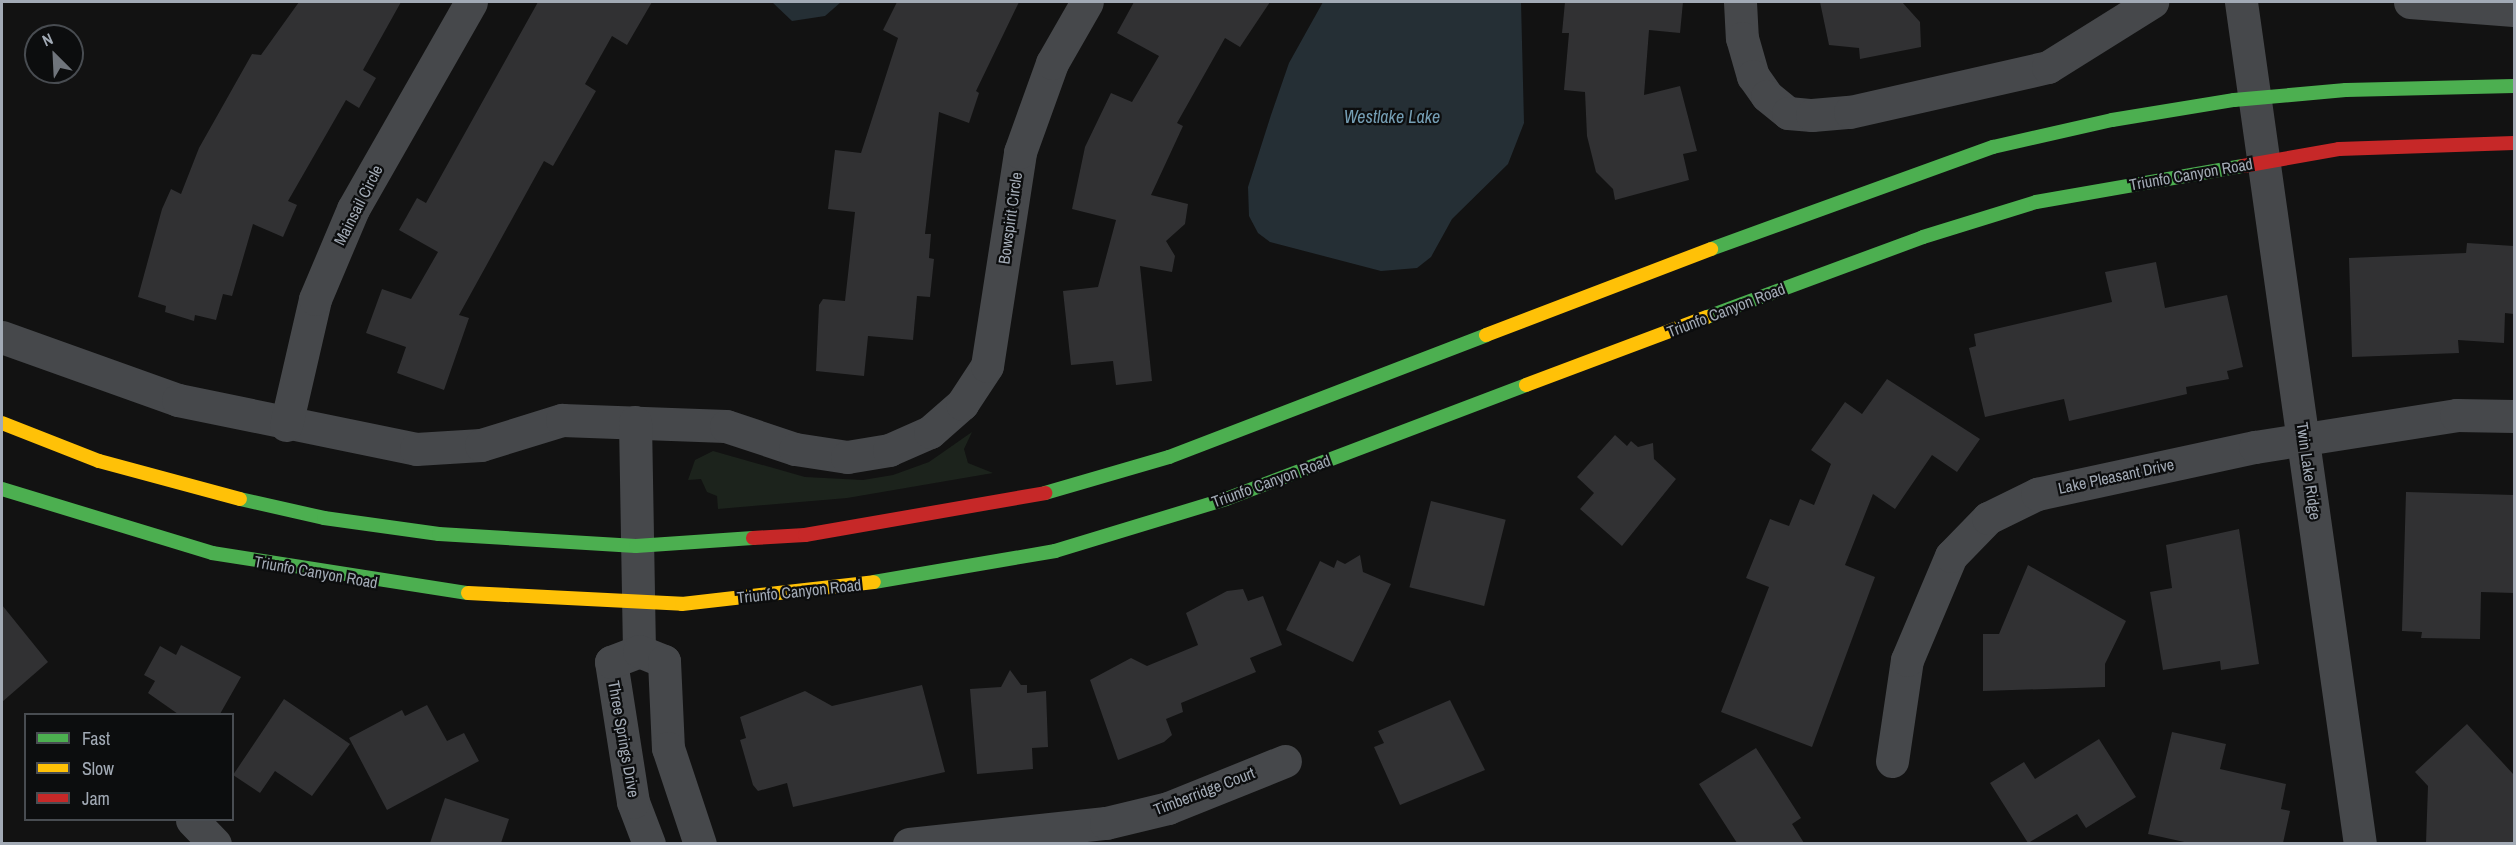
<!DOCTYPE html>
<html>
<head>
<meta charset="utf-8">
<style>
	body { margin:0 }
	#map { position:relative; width:2516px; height:845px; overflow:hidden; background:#121212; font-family:"Archivo Narrow",sans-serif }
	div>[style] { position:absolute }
	.green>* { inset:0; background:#1c231c }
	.water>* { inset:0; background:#252f35 }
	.building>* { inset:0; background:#313133; transform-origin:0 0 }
	.street>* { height:33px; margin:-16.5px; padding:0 16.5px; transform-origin:16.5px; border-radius:16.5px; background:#46484b }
	.fast>* { height:14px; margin:-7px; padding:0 7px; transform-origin:7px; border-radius:7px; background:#4caf50 }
	.slow>* { height:14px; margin:-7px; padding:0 7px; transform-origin:7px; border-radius:7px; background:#ffc107 }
	.jam>* { height:14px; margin:-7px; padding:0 7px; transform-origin:7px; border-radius:7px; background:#c62828 }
	span { translate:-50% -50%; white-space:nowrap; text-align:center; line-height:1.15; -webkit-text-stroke:4.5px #0c0d0e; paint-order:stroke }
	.street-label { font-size:16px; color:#a2aab5 }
	.water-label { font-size:18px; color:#759eb4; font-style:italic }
	.frame { position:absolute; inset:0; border:3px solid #a2aab5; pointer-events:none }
	.legend { position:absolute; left:24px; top:713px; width:210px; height:108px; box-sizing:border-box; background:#0c0d0e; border:2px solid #484c51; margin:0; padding:8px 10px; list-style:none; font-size:18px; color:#a2aab5 }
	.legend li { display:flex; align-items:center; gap:12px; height:30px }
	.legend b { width:30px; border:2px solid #484c51 }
	.north { position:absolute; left:24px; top:24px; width:60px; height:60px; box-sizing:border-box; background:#0c0d0e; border:2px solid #484c51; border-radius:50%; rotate:336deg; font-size:16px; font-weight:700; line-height:24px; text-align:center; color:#a2aab5 }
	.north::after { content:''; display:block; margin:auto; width:21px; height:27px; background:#70757c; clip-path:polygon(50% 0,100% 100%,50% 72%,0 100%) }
</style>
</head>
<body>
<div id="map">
	<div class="green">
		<i style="clip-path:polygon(972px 432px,964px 449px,968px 463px,993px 473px,847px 498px,718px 509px,717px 496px,707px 492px,701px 479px,688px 480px,695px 460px,713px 451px,805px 477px,863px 480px,893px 475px,929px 462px)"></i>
	</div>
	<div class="water">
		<i style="clip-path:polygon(772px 2px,841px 2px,825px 16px,792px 21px)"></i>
		<i style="clip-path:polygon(1323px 2px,1521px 2px,1524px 123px,1508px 164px,1452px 219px,1431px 257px,1417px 268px,1381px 271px,1270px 242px,1258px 233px,1249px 216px,1248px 187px,1271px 115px,1289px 63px)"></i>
	</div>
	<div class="building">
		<i style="clip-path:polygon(299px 2px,401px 2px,363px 70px,376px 78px,359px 108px,346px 100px,288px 201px,297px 205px,283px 237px,253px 224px,232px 296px,223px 294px,216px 320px,195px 315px,194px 321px,165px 312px,166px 306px,138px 297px,162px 209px,171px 189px,181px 194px,199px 148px,252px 54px,261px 55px)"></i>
		<i style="clip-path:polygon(538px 2px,652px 2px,627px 45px,612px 36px,585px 84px,596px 91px,553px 166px,544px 161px,459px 315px,469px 318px,444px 390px,397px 373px,406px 347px,366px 333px,382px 289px,411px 299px,438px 252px,399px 230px,417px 198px,426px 203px)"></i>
		<i style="clip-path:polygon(897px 2px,1019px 2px,976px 91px,979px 93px,969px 123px,939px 112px,925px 234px,931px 234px,929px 258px,934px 259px,930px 297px,917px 296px,913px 340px,868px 336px,864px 376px,816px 371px,819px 305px,823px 299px,845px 301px,855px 212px,828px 209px,835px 150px,861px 153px,898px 38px,883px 30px)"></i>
		<i style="clip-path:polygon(1134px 2px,1270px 2px,1240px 47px,1225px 38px,1177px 123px,1183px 126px,1151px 195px,1188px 204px,1185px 224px,1166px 241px,1175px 256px,1172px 272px,1140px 266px,1152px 381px,1116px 385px,1113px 361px,1071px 365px,1063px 291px,1098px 287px,1116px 220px,1072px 209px,1085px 147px,1111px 93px,1132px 102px,1159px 56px,1117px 33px)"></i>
		<i style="clip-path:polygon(1565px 2px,1683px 2px,1680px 33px,1649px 30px,1644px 95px,1680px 86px,1697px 151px,1683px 154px,1689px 180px,1615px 200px,1613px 189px,1596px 172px,1587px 136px,1585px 92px,1564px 90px,1569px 33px,1562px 33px)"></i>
		<i style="clip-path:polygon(1820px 2px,1902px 2px,1920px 22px,1921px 47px,1860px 59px,1859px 48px,1829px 45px)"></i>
		<i style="clip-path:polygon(2467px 243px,2514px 246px,2514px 314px,2505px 313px,2504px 343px,2458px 340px,2459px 353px,2352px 357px,2349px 258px,2466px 253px)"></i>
		<i style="clip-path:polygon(2156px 262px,2165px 308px,2227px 295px,2243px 367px,2227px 371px,2229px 379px,2186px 387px,2187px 394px,2069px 421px,2064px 399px,1985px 417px,1969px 348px,1976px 346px,1974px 334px,2112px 302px,2105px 272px)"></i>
		<i style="clip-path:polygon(1887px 379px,1980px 439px,1957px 472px,1932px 455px,1895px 509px,1873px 494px,1845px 565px,1875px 577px,1812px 747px,1721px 712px,1769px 587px,1746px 578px,1770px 519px,1789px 526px,1800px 499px,1814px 505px,1831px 464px,1811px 450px,1845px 402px,1862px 414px)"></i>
		<i style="clip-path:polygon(1615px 435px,1627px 446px,1631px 441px,1638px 447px,1653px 443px,1654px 459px,1676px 479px,1622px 546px,1580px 509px,1594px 493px,1577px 477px)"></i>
		<i style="clip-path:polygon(2406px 492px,2514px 495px,2514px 593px,2481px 592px,2480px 639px,2421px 638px,2422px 632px,2402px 631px)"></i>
		<i style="left:1431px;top:501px;width:77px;height:89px;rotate:14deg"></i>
		<i style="clip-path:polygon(2239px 529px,2259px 664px,2221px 670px,2220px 661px,2163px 670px,2150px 592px,2172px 588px,2166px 545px)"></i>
		<i style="clip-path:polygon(1360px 555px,1363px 572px,1391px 584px,1353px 662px,1286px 630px,1320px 561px,1334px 568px,1337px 560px,1345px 564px)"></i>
		<i style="clip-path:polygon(2028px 565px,2126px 621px,2105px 664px,2105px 687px,1983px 691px,1983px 634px,1999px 634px)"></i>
		<i style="clip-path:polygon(1243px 589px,1248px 601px,1263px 596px,1282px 645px,1250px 658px,1256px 672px,1181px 703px,1183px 712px,1166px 719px,1172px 735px,1164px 742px,1118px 760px,1090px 680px,1131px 658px,1147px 666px,1198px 645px,1186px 613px,1227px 591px)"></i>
		<i style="clip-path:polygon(2px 605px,48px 662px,2px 702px)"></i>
		<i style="clip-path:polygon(181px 645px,241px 677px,220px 714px,178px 714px,148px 693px,155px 681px,144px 675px,160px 646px,176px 655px)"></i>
		<i style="clip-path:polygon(1010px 670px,1021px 685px,1027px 685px,1027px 693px,1046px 691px,1048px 747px,1032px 748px,1033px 769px,977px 774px,970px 689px,1001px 687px)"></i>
		<i style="clip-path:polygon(922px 685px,945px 772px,793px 807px,787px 783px,758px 791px,753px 785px,740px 740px,746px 738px,740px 717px,805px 691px,832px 706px)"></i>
		<i style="clip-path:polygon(284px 699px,350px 744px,312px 796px,275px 771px,260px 793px,233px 775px)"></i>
		<i style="clip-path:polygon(1450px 700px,1485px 770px,1400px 805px,1374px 747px,1384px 743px,1378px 731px)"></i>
		<i style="clip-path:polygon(427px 705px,447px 741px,464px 733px,479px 761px,387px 810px,349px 738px,402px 710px,405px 716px)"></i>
		<i style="clip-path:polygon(2467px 724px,2514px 775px,2514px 843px,2426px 843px,2428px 786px,2415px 772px)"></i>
		<i style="clip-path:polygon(2172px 732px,2226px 744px,2220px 769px,2286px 784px,2281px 809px,2290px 811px,2283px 843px,2189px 843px,2148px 834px)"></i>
		<i style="clip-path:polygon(2099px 739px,2136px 797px,2086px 828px,2077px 814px,2028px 843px,1990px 783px,2024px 762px,2035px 779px)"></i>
		<i style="clip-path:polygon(1756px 748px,1801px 818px,1792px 824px,1804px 843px,1737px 843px,1699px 784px)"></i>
		<i style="clip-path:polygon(445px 798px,509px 819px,501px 843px,430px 843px)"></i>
	</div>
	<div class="street">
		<i style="left:1740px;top:2px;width:36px;rotate:87deg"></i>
		<i style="left:1742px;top:38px;width:40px;rotate:74deg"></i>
		<i style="left:1753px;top:76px;width:24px;rotate:55deg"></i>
		<i style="left:1767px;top:96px;width:27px;rotate:39deg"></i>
		<i style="left:1788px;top:113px;width:24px;rotate:5deg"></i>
		<i style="left:1812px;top:115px;width:38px;rotate:-5deg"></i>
		<i style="left:1850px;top:112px;width:203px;rotate:-12.8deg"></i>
		<i style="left:2048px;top:67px;width:123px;rotate:-32deg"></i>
		<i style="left:2241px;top:2px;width:850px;rotate:81.96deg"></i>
		<i style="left:2410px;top:2px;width:104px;rotate:4.4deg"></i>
		<i style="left:2px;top:337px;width:187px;rotate:19.7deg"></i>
		<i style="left:178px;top:400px;width:243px;rotate:11.6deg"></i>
		<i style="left:416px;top:449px;width:65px;rotate:-3.5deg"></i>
		<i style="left:481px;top:445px;width:85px;rotate:-17.2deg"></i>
		<i style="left:562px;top:420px;width:164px;rotate:2.1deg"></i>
		<i style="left:726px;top:426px;width:73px;rotate:18.4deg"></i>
		<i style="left:795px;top:449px;width:53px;rotate:8.7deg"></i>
		<i style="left:847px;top:457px;width:43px;rotate:-9.5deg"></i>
		<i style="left:889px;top:450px;width:45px;rotate:-23.7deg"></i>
		<i style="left:930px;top:432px;width:43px;rotate:-41.2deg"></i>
		<i style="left:962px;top:404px;width:45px;rotate:-56.7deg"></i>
		<i style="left:987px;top:366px;width:217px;rotate:-81.2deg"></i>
		<i style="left:1020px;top:152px;width:95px;rotate:-70.2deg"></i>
		<i style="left:1052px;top:63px;width:70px;rotate:-60.2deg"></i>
		<i style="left:635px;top:422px;width:229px;rotate:89deg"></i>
		<i style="left:286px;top:425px;width:129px;rotate:-77deg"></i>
		<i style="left:315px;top:299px;width:98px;rotate:-67.1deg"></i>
		<i style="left:353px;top:209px;width:238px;rotate:-60.3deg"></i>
		<i style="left:1892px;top:761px;width:102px;rotate:-81.6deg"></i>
		<i style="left:1907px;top:660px;width:113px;rotate:-67.1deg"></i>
		<i style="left:1951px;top:556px;width:53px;rotate:-45.8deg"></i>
		<i style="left:1988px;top:518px;width:55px;rotate:-26.1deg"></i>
		<i style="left:2037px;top:494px;width:223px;rotate:-12.2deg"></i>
		<i style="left:2255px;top:447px;width:204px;rotate:-9deg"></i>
		<i style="left:2456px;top:415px;width:58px;rotate:1deg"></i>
		<i style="left:192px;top:820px;width:33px;rotate:46deg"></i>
		<i style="left:649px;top:844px;width:45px;rotate:-110.9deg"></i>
		<i style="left:633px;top:802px;width:142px;rotate:-98.9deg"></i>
		<i style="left:611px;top:662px;width:30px;rotate:-21deg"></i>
		<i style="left:639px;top:651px;width:27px;rotate:22deg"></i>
		<i style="left:664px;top:661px;width:87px;rotate:87.4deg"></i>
		<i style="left:668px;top:748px;width:101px;rotate:71.6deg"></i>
		<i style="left:909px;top:844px;width:198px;rotate:-6.1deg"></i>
		<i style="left:1106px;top:823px;width:64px;rotate:-13.6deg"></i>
		<i style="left:1168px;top:808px;width:126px;rotate:-21.9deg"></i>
	</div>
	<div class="fast">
		<i style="left:1711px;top:249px;width:300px;rotate:-19.9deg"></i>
		<i style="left:1993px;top:147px;width:122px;rotate:-12.8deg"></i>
		<i style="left:2112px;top:120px;width:124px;rotate:-9.3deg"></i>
		<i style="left:2234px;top:100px;width:112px;rotate:-5.1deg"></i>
		<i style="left:2346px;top:90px;width:168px;rotate:-1.4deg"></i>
		<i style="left:1707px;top:317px;width:230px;rotate:-20.3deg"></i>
		<i style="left:1923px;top:237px;width:118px;rotate:-17.2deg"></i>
		<i style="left:2036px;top:202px;width:210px;rotate:-9.9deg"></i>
		<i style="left:2px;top:489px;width:220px;rotate:16.9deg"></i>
		<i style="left:212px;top:553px;width:259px;rotate:8.9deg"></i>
		<i style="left:1045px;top:493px;width:129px;rotate:-16.2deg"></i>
		<i style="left:1169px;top:457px;width:340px;rotate:-21deg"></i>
		<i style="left:240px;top:499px;width:86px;rotate:12.7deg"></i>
		<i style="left:324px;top:518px;width:116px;rotate:7.9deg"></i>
		<i style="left:439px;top:534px;width:197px;rotate:3.5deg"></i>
		<i style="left:636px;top:546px;width:117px;rotate:-3.9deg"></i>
		<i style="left:874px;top:582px;width:184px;rotate:-9.7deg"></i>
		<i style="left:1055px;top:551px;width:179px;rotate:-16.9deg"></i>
		<i style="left:1226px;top:499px;width:321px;rotate:-20.8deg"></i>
	</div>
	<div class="slow">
		<i style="left:1486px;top:335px;width:241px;rotate:-20.9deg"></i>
		<i style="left:1526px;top:385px;width:193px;rotate:-20.6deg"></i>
		<i style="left:2px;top:423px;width:104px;rotate:21.4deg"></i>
		<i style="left:99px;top:461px;width:146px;rotate:15.1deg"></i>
		<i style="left:468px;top:593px;width:214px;rotate:2.9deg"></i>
		<i style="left:682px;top:604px;width:193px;rotate:-6.5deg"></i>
	</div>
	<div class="jam">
		<i style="left:2243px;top:166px;width:97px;rotate:-10deg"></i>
		<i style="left:2339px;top:149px;width:175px;rotate:-2deg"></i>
		<i style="left:753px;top:538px;width:52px;rotate:-3.3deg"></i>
		<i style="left:805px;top:535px;width:244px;rotate:-9.9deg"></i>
	</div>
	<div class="street-label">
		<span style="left:2191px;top:174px;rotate:-10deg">Triunfo Canyon Road</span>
		<span style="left:358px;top:205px;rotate:-63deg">Mainsail Circle</span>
		<span style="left:1010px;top:218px;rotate:-82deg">Bowspirit Circle</span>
		<span style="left:1726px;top:310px;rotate:-21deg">Triunfo Canyon Road</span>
		<span style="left:2309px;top:471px;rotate:82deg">Twin Lake Ridge</span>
		<span style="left:2116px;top:476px;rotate:-12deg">Lake Pleasant Drive</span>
		<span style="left:1271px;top:481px;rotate:-20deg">Triunfo Canyon Road</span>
		<span style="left:316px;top:572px;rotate:10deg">Triunfo Canyon Road</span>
		<span style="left:799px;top:591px;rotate:-6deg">Triunfo Canyon Road</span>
		<span style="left:624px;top:739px;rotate:80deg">Three Springs Drive</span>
		<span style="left:1204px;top:791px;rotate:-21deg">Timberridge Court</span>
	</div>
	<div class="water-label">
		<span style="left:1392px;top:117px">Westlake Lake</span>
	</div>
	<div class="frame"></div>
	<ul class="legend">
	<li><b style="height:8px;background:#4caf50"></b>Fast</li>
	<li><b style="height:8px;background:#ffc107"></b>Slow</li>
	<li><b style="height:8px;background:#c62828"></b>Jam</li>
	</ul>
	<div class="north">N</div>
</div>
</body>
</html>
